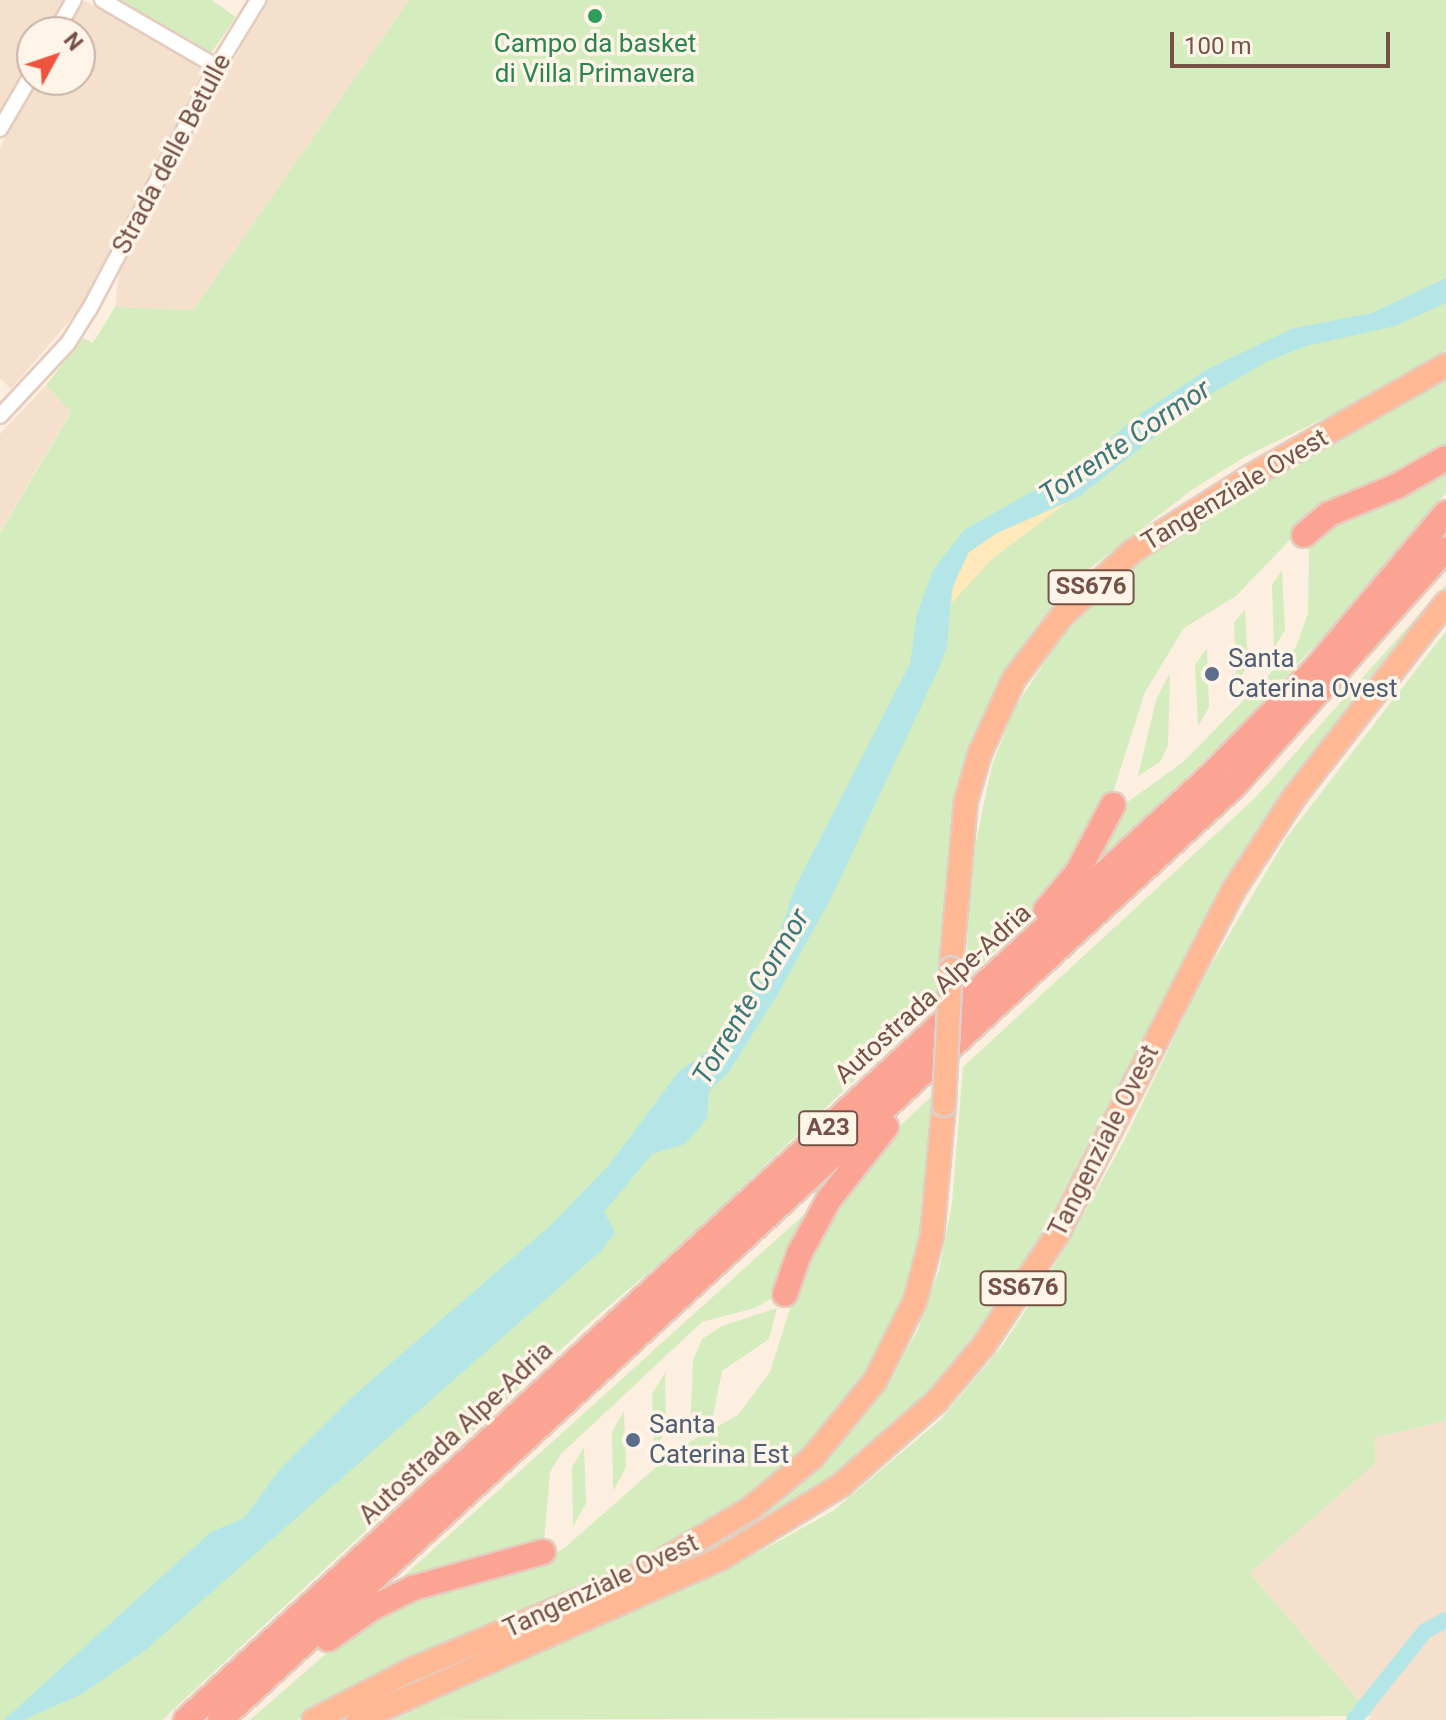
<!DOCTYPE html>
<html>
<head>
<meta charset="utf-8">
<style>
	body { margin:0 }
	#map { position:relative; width:1446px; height:1720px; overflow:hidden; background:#fdefe0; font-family:Roboto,sans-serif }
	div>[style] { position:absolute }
	.residential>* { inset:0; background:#f5e0ce }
	.green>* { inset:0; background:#d5ecbe }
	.sand>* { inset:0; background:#ffe8b9 }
	.water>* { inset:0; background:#b4e6e8 }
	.canal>* { height:16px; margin:-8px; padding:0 8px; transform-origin:8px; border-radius:8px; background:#b4e6e8 }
	.roads { filter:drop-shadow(2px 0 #e4ccbf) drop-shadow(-2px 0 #e4ccbf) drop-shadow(0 2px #e4ccbf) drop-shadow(0 -2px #e4ccbf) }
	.minor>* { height:14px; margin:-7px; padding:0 7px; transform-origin:7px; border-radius:7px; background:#fff }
	.trunk>* { height:22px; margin:-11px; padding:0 11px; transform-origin:11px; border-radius:11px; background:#feb894 }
	.motorway>* { height:24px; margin:-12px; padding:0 12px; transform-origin:12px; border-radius:12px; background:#fca493 }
	.bridges { filter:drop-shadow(2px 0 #dbd2cf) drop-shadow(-2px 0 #dbd2cf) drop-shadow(0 2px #dbd2cf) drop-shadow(0 -2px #dbd2cf) }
	.trunk-bridge>* { height:22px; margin:-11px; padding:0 11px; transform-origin:11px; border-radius:11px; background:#feb894 }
	.dots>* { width:22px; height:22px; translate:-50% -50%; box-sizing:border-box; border:4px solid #fff4e8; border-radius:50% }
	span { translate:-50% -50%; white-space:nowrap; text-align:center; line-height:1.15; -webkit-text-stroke:7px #fff4e8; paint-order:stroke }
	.shield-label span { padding:2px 6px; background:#fff4e8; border:2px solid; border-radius:6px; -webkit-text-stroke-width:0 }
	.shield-label { font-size:24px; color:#765246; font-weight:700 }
	.leisure-label { font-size:26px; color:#27864d }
	.street-label { font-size:26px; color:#765246 }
	.service-label { font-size:26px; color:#4e5e75 }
	.left { translate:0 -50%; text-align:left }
	.water-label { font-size:28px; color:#3a787c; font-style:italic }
	.north { position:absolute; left:16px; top:16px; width:80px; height:80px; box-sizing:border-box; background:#fff4e8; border:2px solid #c8b3a7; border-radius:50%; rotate:50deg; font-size:22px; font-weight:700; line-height:32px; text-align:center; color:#765246 }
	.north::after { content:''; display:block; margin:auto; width:28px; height:36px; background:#ef533e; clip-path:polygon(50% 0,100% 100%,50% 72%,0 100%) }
	.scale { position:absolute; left:1170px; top:32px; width:220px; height:36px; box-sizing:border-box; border:4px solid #765246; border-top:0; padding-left:10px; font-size:24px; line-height:28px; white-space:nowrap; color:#765246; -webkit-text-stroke:6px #fff4e8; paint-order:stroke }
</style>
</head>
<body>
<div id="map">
	<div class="residential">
		<i style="clip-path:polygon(0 0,63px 0,45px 32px,32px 32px,32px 55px,0 112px)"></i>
		<i style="clip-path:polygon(83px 0,207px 70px,79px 310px,11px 389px,0 378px,0 147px,38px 80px,80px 80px,80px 32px,65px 32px)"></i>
		<i style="clip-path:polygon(267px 0,409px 0,193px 310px,115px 307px,119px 272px)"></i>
		<i style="clip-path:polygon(46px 385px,71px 411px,0 532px,0 434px)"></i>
		<i style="clip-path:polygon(1446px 1421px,1446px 1720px,1368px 1720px,1372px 1716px,1250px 1573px,1376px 1463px,1374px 1438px)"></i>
	</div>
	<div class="green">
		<i style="clip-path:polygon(121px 0,212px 0,236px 17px,211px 53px)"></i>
		<i style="clip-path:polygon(409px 0,1446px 0,1446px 351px,1389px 387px,1248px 455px,1193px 489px,1080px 576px,1038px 625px,1004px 677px,972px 750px,940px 999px,678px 1248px,598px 1315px,162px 1720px,0 1720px,0 533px,71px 412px,46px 385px,83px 338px,93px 343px,115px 307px,193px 310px)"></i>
		<i style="clip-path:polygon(1446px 376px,1446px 451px,1308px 521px,1236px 596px,1184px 628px,1145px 692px,1109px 805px,1047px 902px,966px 980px,970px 871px,992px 765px,1014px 709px,1061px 637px,1123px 575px,1219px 505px)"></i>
		<i style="clip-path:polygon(1446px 468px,1446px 493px,1338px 621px,1239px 727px,1097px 863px,1122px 806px,1182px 763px,1296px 647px,1308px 613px,1309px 549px,1319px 532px)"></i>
		<i style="clip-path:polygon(1282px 570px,1285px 630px,1274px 649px,1272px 585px)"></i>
		<i style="clip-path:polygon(1446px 584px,1446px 592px,1306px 772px,1070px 1195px,969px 1349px,931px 1393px,840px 1471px,717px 1549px,651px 1578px,717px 1542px,802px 1481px,886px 1386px,918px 1329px,939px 1270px,952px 1203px,963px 1067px,1256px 797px)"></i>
		<i style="clip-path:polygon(1245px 609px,1248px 663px,1236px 687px,1234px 623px)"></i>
		<i style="clip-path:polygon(1446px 631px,1446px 1421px,1374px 1438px,1376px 1463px,1250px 1573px,1372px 1716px,392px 1720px,755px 1554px,833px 1511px,941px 1419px,1003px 1345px,1056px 1263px,1124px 1141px,1201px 982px,1287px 837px)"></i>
		<i style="clip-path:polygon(1207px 648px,1209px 707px,1198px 726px,1195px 665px)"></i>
		<i style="clip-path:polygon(1170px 673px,1168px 745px,1160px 762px,1138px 776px,1156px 700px)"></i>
		<i style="clip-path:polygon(938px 1090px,937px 1151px,914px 1287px,877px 1366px,825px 1431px,765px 1489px,646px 1562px,297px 1720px,250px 1720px,344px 1638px,394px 1605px,562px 1550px,678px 1448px,738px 1415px,770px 1372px,811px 1242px,889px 1136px)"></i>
		<i style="clip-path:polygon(820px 1200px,774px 1297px,755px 1308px,702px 1322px,561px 1454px,550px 1472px,544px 1543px,396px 1583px)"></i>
		<i style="clip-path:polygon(777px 1308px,769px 1339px,722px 1371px,711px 1426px,690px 1435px,693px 1360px,702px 1339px,722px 1326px)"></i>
		<i style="clip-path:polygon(665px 1373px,666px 1429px,654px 1453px,652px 1394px)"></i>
		<i style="clip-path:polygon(624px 1411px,626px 1467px,613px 1491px,612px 1432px)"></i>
		<i style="clip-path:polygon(584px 1447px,586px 1503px,573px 1527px,572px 1467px)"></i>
	</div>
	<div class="sand">
		<i style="clip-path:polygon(1066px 503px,993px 558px,950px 605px,957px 570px,969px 552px,997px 533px)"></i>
	</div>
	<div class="water">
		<i style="clip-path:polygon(1446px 278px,1446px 303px,1395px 326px,1306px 346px,1268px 361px,1204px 398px,1080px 496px,997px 533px,969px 552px,952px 588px,947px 646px,939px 668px,833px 894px,778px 994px,728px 1073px,709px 1091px,707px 1119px,685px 1144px,652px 1154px,604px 1212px,615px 1232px,602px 1250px,148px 1648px,82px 1694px,23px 1720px,4px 1720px,211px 1532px,244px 1518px,280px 1469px,352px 1397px,552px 1224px,609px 1165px,679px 1071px,711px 1049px,767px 972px,795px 887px,910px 664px,917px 614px,933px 570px,964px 530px,1077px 466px,1143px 412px,1206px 370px,1291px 329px,1372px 313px)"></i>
	</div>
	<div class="canal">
		<i style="left:1354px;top:1720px;width:114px;rotate:-51.4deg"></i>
		<i style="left:1425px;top:1631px;width:24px;rotate:-28deg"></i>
	</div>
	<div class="roads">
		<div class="minor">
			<i style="left:102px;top:0;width:133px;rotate:30.2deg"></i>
			<i style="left:56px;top:32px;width:37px;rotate:-61deg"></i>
			<i style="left:0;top:129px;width:64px;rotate:-59.8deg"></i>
			<i style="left:0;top:416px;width:100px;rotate:-47deg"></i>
			<i style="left:68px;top:343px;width:39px;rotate:-58deg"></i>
			<i style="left:89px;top:310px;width:275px;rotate:-62.2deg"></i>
			<i style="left:217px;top:67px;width:79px;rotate:-58.5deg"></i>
		</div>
		<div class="trunk">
			<i style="left:951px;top:968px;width:168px;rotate:-84.9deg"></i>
			<i style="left:966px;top:801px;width:50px;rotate:-73.7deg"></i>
			<i style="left:980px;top:753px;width:81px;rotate:-65.3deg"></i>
			<i style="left:1014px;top:679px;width:79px;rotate:-52.7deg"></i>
			<i style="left:1062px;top:616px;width:96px;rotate:-42.5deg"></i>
			<i style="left:1133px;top:551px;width:140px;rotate:-32.4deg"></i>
			<i style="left:1251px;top:476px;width:224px;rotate:-29.6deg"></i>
			<i style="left:314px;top:1720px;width:111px;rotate:-27.3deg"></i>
			<i style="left:413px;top:1669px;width:246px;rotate:-22.7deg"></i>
			<i style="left:640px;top:1574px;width:129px;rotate:-30.7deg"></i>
			<i style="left:751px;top:1508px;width:80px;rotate:-39.4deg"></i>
			<i style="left:813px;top:1457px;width:98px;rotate:-50.8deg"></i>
			<i style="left:875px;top:1381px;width:89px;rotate:-63.4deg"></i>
			<i style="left:915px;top:1301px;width:67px;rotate:-75.3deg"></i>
			<i style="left:932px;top:1236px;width:132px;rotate:-84.8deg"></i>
			<i style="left:358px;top:1720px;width:396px;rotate:-24deg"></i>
			<i style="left:720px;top:1559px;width:142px;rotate:-31.4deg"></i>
			<i style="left:841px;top:1485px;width:128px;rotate:-41.2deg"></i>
			<i style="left:937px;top:1401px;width:73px;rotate:-50deg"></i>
			<i style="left:984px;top:1345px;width:134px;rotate:-56.5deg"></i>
			<i style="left:1058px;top:1233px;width:384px;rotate:-62.9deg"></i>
			<i style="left:1233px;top:891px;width:113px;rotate:-56.9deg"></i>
			<i style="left:1295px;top:796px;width:245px;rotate:-52deg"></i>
		</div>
		<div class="motorway">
			<i style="left:1304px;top:535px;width:33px;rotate:-40deg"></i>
			<i style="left:1329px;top:514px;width:74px;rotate:-22.4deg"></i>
			<i style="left:1397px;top:486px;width:56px;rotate:-29.7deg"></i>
			<i style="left:1046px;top:910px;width:48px;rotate:-50deg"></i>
			<i style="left:1077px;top:873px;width:77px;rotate:-62.1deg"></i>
			<i style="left:785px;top:1294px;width:42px;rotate:-70.7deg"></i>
			<i style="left:799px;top:1254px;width:63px;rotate:-61.4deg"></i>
			<i style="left:829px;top:1199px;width:92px;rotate:-51.6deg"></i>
			<i style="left:328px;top:1639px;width:54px;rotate:-35.2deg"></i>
			<i style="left:372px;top:1608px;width:46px;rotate:-26deg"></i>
			<i style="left:413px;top:1588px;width:135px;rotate:-15.5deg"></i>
			<i style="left:186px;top:1720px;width:1393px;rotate:-42.67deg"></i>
			<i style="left:1210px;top:776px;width:151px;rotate:-45.5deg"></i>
			<i style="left:1316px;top:668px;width:202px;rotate:-50deg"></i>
			<i style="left:220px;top:1720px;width:1377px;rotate:-42.65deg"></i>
			<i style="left:1233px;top:787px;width:319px;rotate:-48.2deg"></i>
		</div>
	</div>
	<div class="bridges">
		<div class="trunk-bridge">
			<i style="left:944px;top:1105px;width:137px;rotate:-87.1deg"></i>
		</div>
	</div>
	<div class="dots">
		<i style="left:595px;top:16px;background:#2e9e5b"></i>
		<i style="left:1212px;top:674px;background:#5c6f8a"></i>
		<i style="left:633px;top:1440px;background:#5c6f8a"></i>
	</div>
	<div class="shield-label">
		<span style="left:1091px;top:587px">SS676</span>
		<span style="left:828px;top:1128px">A23</span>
		<span style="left:1023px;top:1288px">SS676</span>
	</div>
	<div class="leisure-label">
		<span style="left:595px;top:59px">Campo da basket<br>di Villa Primavera</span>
	</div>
	<div class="street-label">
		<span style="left:172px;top:154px;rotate:-62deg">Strada delle Betulle</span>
		<span style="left:1235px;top:490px;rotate:-31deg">Tangenziale Ovest</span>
		<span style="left:933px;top:994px;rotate:-42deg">Autostrada Alpe-Adria</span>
		<span style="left:1104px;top:1141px;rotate:-63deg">Tangenziale Ovest</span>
		<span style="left:456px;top:1433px;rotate:-43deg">Autostrada Alpe-Adria</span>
		<span style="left:601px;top:1586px;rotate:-25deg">Tangenziale Ovest</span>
	</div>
	<div class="service-label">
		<span class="left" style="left:1228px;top:674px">Santa<br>Caterina Ovest</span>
		<span class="left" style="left:649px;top:1440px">Santa<br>Caterina Est</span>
	</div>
	<div class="water-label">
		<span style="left:1125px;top:442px;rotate:-34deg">Torrente Cormor</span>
		<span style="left:751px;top:997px;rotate:-59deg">Torrente Cormor</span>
	</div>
	<div class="north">N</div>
	<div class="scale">100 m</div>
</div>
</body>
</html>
